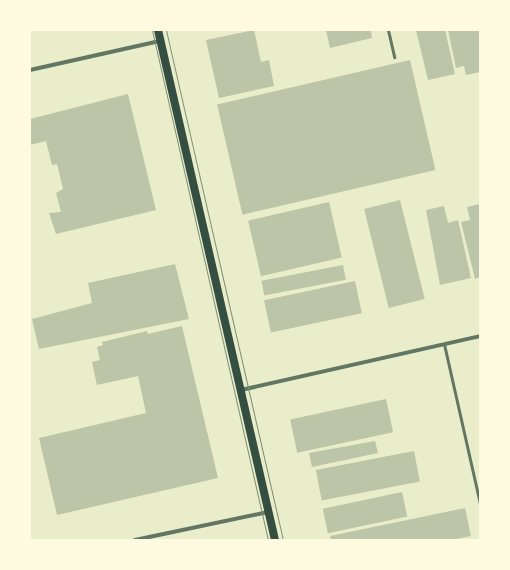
<!DOCTYPE html>
<html>
<head>
<meta charset="utf-8">
<style>
	body { margin:0 }
	#map { position:relative; width:510px; height:570px; overflow:hidden; background:#e9edc9; font-family:Quicksand,sans-serif }
	div>[style] { position:absolute }
	.building>* { inset:0; background:#bcc5a7; transform-origin:0 0 }
	.service>* { height:3px; margin:-1.5px; padding:0 1.5px; transform-origin:1.5px; border-radius:1.5px; background:#617663 }
	.minor>* { height:4px; margin:-2px; padding:0 2px; transform-origin:2px; border-radius:2px; background:#617663 }
	.secondary>* { height:8px; margin:-4px; padding:0 4px; transform-origin:4px; border-radius:4px; background:#344e41 }
	.tram>* { height:1px; margin:-0.5px; padding:0 0.5px; transform-origin:0.5px; border-radius:0.5px; background:#7c8e77 }
	span { translate:-50% -50%; white-space:nowrap; text-align:center; line-height:1.15; -webkit-text-stroke:4px #fefae0; paint-order:stroke }
	.frame { position:absolute; inset:0; border:31px solid #fefae0; pointer-events:none }
</style>
</head>
<body>
<div id="map">
	<div class="building">
		<i style="clip-path:polygon(254px 30px,261px 62px,269px 60px,274px 86px,219px 98px,206px 40px)"></i>
		<i style="clip-path:polygon(326px 30px,371px 30px,372px 38px,330px 48px)"></i>
		<i style="clip-path:polygon(416px 30px,445px 30px,455px 74px,428px 80px)"></i>
		<i style="clip-path:polygon(448px 30px,480px 30px,480px 72px,466px 75px,464px 66px,456px 68px)"></i>
		<i style="left:410px;top:60px;width:113px;height:198px;rotate:77deg"></i>
		<i style="clip-path:polygon(128px 94px,156px 210px,56px 234px,49px 213px,61px 212px,56px 193px,63px 189px,57px 164px,52px 165px,46px 141px,30px 145px,30px 119px)"></i>
		<i style="left:400px;top:200px;width:102px;height:37px;rotate:76deg"></i>
		<i style="left:329px;top:202px;width:57px;height:83px;rotate:77deg"></i>
		<i style="clip-path:polygon(480px 204px,480px 277px,475px 279px,461px 222px,470px 220px,467px 207px)"></i>
		<i style="clip-path:polygon(444px 206px,448px 223px,458px 220px,471px 278px,440px 285px,426px 210px)"></i>
		<i style="clip-path:polygon(175px 264px,189px 319px,39px 349px,32px 319px,92px 303px,88px 283px)"></i>
		<i style="left:343px;top:265px;width:15px;height:83px;rotate:79deg"></i>
		<i style="left:355px;top:281px;width:33px;height:93px;rotate:78deg"></i>
		<i style="clip-path:polygon(182px 326px,218px 478px,57px 515px,39px 438px,146px 413px,138px 376px,97px 385px,92px 362px,100px 360px,97px 347px,103px 345px,102px 342px,147px 331px,148px 334px)"></i>
		<i style="left:386px;top:399px;width:34px;height:98px;rotate:78deg"></i>
		<i style="clip-path:polygon(375px 441px,378px 453px,312px 467px,309px 453px)"></i>
		<i style="left:414px;top:451px;width:31px;height:100px;rotate:79deg"></i>
		<i style="left:402px;top:492px;width:25px;height:81px;rotate:78deg"></i>
		<i style="clip-path:polygon(465px 508px,471px 536px,451px 540px,331px 540px,330px 536px)"></i>
	</div>
	<div class="service">
		<i style="left:388px;top:30px;width:28px;rotate:77deg"></i>
		<i style="left:444px;top:344px;width:164px;rotate:77.3deg"></i>
	</div>
	<div class="minor">
		<i style="left:30px;top:70px;width:133px;rotate:-12.6deg"></i>
		<i style="left:241px;top:390px;width:245px;rotate:-12.7deg"></i>
		<i style="left:135px;top:540px;width:136px;rotate:-11.9deg"></i>
	</div>
	<div class="secondary">
		<i style="left:158px;top:30px;width:523px;rotate:77.08deg"></i>
	</div>
	<div class="tram">
		<i style="left:152px;top:30px;width:523px;rotate:77.19deg"></i>
		<i style="left:166px;top:30px;width:523px;rotate:77.08deg"></i>
	</div>
	<div class="frame"></div>
</div>
</body>
</html>
